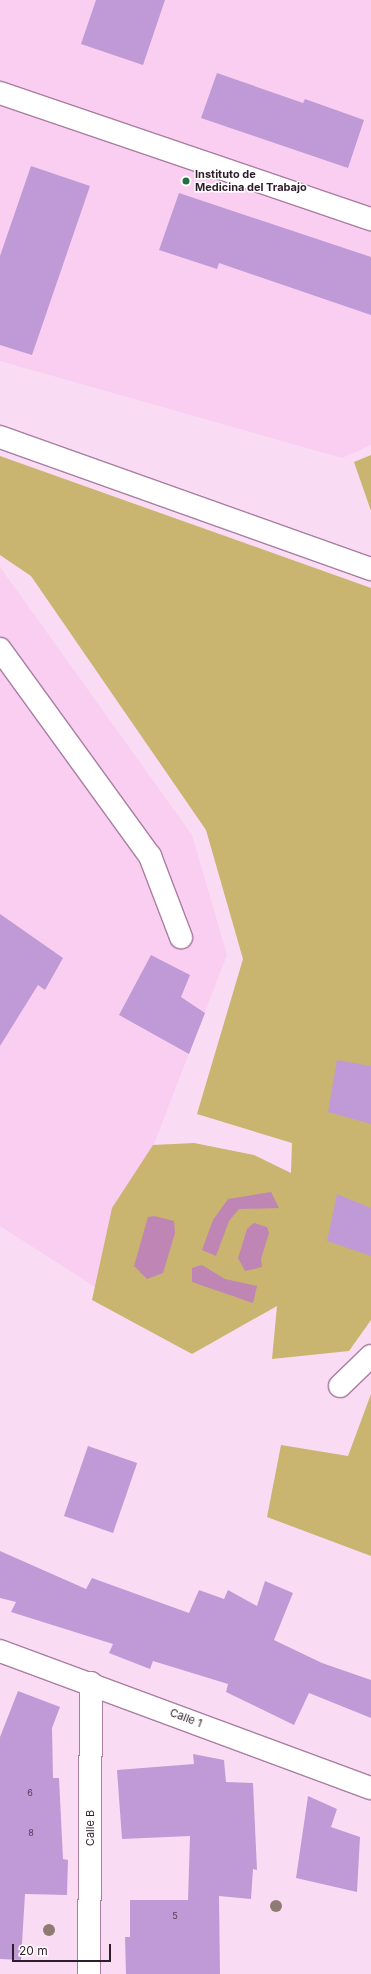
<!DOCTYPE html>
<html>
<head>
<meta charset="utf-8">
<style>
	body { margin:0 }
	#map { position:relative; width:371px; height:1974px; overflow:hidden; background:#f9dcf3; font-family:Inter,sans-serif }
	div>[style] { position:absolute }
	.built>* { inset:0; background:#f9cef1 }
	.green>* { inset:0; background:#c9b470 }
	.water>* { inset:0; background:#bf85b5 }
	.building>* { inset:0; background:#c09ad6; transform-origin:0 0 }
	.roads { filter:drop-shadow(1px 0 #a97ea1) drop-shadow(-1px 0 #a97ea1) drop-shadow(0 1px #a97ea1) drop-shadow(0 -1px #a97ea1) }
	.minor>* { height:22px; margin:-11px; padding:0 11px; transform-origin:11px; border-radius:11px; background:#fff }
	.trees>* { width:12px; height:12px; margin:-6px; border-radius:50%; background:#8e7c74 }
	.dots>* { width:11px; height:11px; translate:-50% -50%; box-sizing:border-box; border:2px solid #fff; border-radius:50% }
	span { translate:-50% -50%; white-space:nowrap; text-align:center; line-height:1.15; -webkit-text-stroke:3px #fff; paint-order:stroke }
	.number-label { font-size:9px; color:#523c56 }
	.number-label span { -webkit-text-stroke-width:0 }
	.poi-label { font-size:11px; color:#2e1d2b; font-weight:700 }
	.left { translate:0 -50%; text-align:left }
	.street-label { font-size:11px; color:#2e1d2b }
	.scale { position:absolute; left:12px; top:1944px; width:99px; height:18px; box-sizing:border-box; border:2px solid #2e1d2b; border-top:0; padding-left:5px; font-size:12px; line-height:14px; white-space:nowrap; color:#2e1d2b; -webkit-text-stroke:3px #fff; paint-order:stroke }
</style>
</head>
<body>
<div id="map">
	<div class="built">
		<i style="clip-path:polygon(0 0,371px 0,371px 445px,342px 458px,0 361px)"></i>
		<i style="clip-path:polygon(0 567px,192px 835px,227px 955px,98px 1289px,0 1226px)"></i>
	</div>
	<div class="green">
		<i style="clip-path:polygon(371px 455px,371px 511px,354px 462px)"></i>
		<i style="clip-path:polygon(0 456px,371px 588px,371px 1320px,349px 1351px,272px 1359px,277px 1306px,192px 1354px,92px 1300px,112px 1208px,153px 1145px,194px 1143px,254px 1155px,291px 1173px,292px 1143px,197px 1114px,243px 959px,206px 830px,31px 576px,0 555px)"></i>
		<i style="clip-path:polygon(371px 1394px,371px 1556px,267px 1517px,281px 1445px,348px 1456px)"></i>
	</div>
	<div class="water">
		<i style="clip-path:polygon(271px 1192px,279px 1208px,239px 1209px,229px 1221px,216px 1256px,202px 1250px,213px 1220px,228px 1199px)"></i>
		<i style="clip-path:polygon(154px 1216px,174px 1221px,175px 1233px,163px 1273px,147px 1279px,134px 1266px,148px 1217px)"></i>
		<i style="clip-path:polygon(254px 1223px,267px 1227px,269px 1233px,261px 1259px,262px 1267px,245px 1271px,238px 1258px,247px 1229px)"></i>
		<i style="clip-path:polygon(202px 1265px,225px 1279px,257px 1286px,253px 1303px,192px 1282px,192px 1268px)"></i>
	</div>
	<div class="building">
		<i style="clip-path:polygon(96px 0,165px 0,143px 65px,81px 44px)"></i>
		<i style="clip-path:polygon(217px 73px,303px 103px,305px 99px,364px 120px,348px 168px,201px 118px)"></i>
		<i style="clip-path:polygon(31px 166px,90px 186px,32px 355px,0 345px,0 256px)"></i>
		<i style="clip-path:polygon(179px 193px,371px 257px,371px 315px,219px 263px,217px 269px,159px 250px)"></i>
		<i style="clip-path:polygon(0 914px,63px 958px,45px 990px,38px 985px,0 1046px)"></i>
		<i style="clip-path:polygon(151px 955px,190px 975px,181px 997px,205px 1013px,189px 1054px,119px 1015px)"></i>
		<i style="clip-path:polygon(337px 1060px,371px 1066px,371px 1124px,328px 1112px)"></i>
		<i style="clip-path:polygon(337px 1194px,371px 1208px,371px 1256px,327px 1241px)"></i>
		<i style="left:88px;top:1446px;width:52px;height:74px;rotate:19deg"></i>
		<i style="clip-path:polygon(0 1551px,86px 1589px,92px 1578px,189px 1613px,199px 1590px,224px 1599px,228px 1590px,257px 1606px,265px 1581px,293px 1593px,274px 1640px,322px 1663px,371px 1680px,371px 1718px,309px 1693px,294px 1725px,226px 1692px,228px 1684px,153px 1661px,150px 1669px,109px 1653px,113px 1644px,11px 1612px,16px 1602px,0 1598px)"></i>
		<i style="clip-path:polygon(18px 1691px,60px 1707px,52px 1728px,53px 1778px,59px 1778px,63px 1859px,68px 1860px,67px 1895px,25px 1894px,21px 1960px,0 1959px,0 1737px)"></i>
		<i style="clip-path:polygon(193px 1754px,224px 1760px,226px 1782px,253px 1783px,257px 1870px,253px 1869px,251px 1899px,219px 1896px,220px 1974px,126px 1974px,125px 1937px,130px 1937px,130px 1900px,188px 1900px,190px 1836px,122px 1839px,117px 1770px,194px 1764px)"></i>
		<i style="clip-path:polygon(308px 1796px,337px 1809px,331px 1827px,360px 1837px,357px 1892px,296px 1878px)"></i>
	</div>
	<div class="roads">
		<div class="minor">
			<i style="left:0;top:93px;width:392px;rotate:18.8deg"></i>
			<i style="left:0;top:437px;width:394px;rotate:19.6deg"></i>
			<i style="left:0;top:649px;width:256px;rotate:54.1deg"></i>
			<i style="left:150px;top:856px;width:87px;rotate:69.1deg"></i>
			<i style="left:340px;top:1386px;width:43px;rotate:-44.1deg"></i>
			<i style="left:0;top:1651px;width:395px;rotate:20.3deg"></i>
			<i style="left:89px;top:1974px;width:291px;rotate:-89.6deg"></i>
		</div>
	</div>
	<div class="trees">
		<i style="left:276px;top:1906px"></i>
		<i style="left:49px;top:1930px"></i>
	</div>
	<div class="dots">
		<i style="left:186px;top:181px;background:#207040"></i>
	</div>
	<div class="number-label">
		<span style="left:30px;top:1793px">6</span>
		<span style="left:31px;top:1833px">8</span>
		<span style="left:175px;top:1916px">5</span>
	</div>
	<div class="poi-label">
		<span class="left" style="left:195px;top:181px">Instituto de<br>Medicina del Trabajo</span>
	</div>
	<div class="street-label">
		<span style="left:186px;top:1718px;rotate:21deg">Calle 1</span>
		<span style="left:90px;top:1828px;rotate:-90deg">Calle B</span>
	</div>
	<div class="scale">20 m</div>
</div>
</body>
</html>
